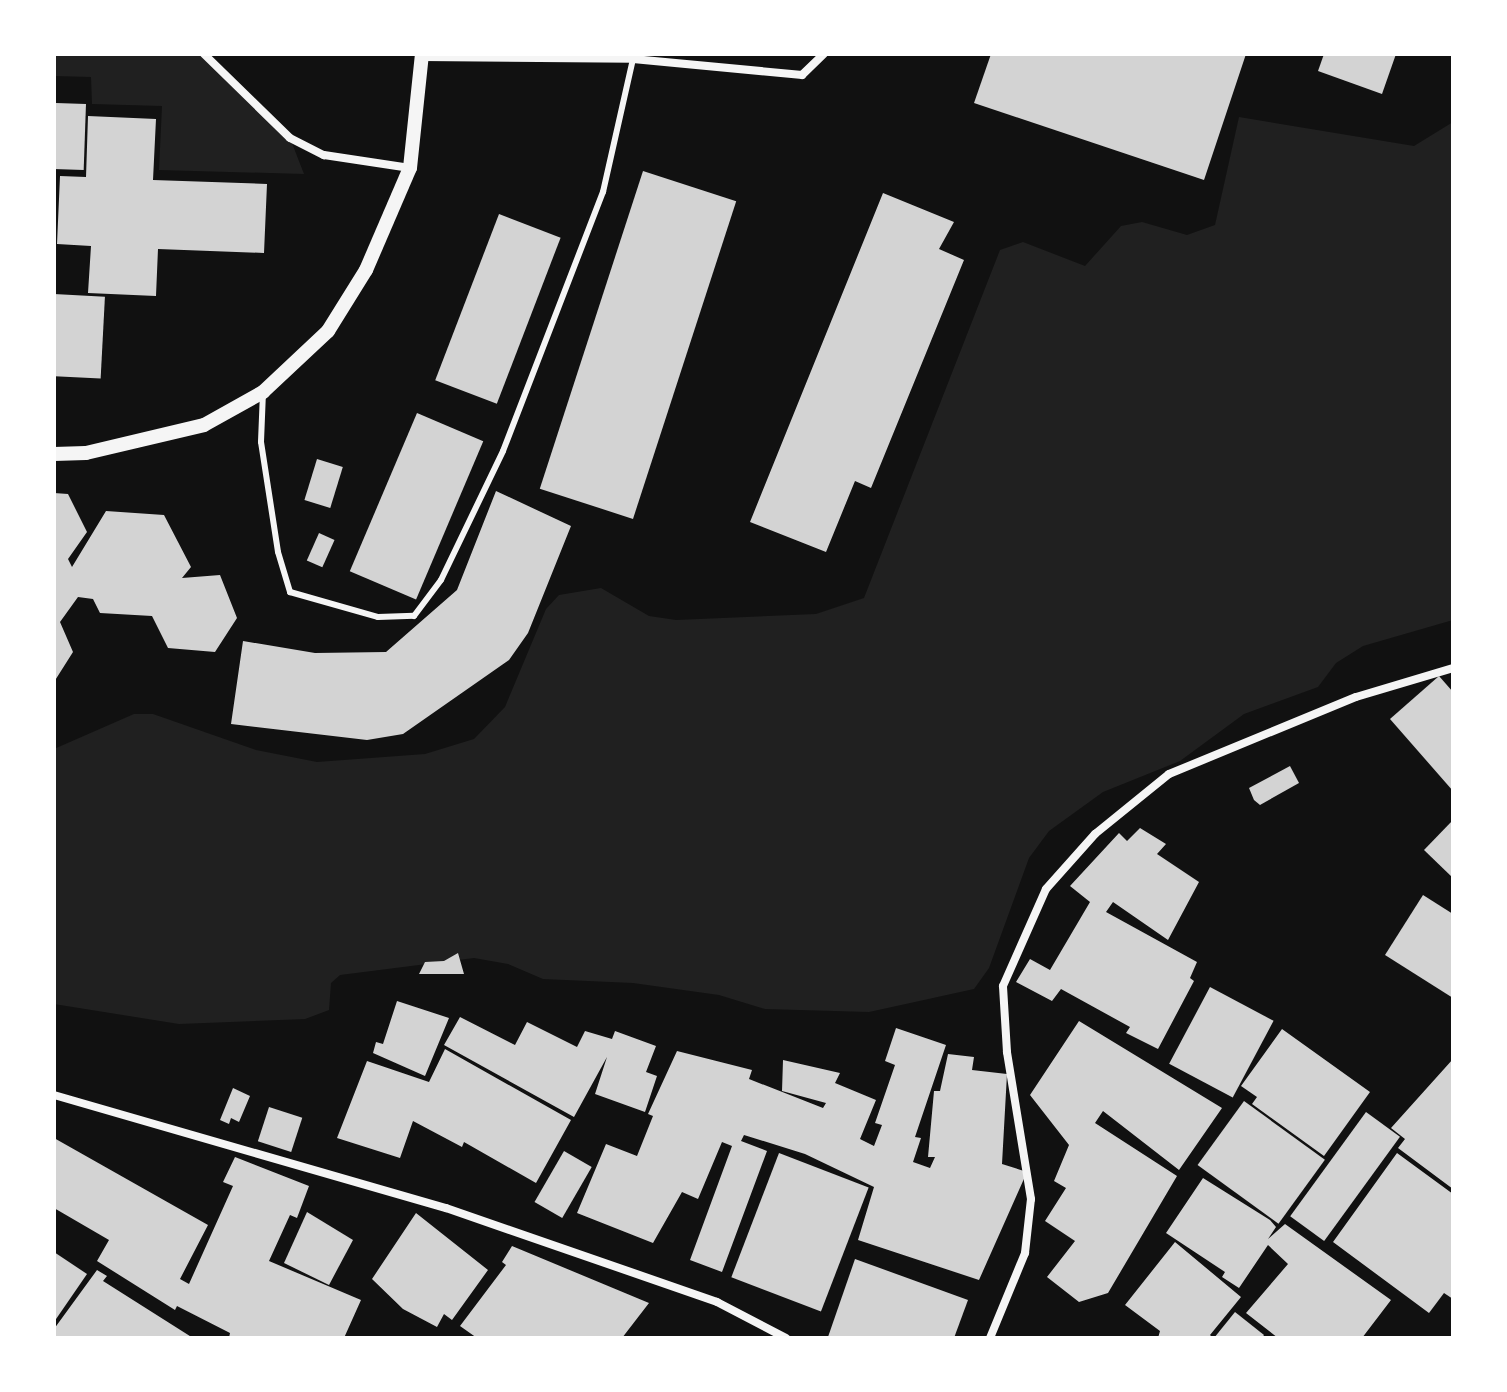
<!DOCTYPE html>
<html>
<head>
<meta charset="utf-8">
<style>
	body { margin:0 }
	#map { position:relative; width:1507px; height:1392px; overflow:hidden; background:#111; font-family:"Titillium Web",sans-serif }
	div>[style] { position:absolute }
	.green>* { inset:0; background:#202020 }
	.building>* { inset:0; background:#d3d3d3; transform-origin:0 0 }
	.service>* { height:6px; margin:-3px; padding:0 3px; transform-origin:3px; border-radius:3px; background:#f5f5f5 }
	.minor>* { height:8px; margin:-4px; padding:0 4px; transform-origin:4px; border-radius:4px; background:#f5f5f5 }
	.tertiary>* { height:14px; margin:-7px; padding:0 7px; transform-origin:7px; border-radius:7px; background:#f5f5f5 }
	span { translate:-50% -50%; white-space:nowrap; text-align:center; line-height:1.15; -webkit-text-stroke:6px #fff; paint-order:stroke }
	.frame { position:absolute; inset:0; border:56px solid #fff; pointer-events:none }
</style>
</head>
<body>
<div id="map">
	<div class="green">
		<i style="clip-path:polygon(54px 54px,204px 54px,290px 138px,304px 174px,159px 170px,162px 106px,92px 104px,91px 77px,54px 76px)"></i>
		<i style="clip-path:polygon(1239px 117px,1414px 146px,1453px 122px,1453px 620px,1363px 646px,1336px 663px,1318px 687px,1244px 714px,1180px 761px,1103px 792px,1049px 831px,1029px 858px,989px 968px,974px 989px,869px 1012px,765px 1009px,719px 995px,633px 983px,543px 979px,508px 964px,474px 958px,340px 975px,331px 983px,329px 1010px,305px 1019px,179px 1024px,54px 1004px,54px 749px,134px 714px,153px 714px,256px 750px,317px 762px,425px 754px,474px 739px,505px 707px,546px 609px,559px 595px,601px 588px,649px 616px,676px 620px,816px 614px,864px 598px,1000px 250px,1023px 242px,1085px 266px,1121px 226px,1142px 222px,1187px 235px,1215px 225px)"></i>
	</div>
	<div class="building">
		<i style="clip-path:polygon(991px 54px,1246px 54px,1204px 180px,974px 103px)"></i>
		<i style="clip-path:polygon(1324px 54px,1396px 54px,1382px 94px,1318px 71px)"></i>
		<i style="left:56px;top:103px;width:30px;height:66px;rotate:2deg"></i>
		<i style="clip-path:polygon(88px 116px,156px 119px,153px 180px,267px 184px,264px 253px,158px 249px,156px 296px,88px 293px,91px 246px,57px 244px,60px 176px,86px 177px)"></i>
		<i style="left:643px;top:171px;width:98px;height:334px;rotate:18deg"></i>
		<i style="clip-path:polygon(883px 193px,954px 222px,939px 249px,964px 260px,871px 488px,855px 481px,826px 552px,750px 522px)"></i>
		<i style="left:499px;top:214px;width:66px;height:178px;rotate:21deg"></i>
		<i style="left:54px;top:294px;width:51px;height:82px;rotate:3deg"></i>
		<i style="left:417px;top:413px;width:72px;height:172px;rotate:23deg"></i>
		<i style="left:317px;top:459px;width:27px;height:43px;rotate:17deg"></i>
		<i style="clip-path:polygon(496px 491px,571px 526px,528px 633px,509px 660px,403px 734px,367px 740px,231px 724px,243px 641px,315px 653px,386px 652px,457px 590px)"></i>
		<i style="clip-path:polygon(54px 493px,68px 494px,87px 532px,68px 559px,72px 567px,106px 511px,164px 515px,191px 567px,182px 578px,220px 575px,237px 618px,215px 652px,168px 648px,152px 616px,100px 613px,93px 599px,78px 597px,60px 622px,73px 652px,54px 682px)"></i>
		<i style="left:319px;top:533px;width:17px;height:30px;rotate:24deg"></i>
		<i style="clip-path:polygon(1439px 676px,1453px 692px,1453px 791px,1390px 719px)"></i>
		<i style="clip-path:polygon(1290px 766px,1299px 783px,1260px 805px,1254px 800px,1249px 788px)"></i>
		<i style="clip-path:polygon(1453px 820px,1453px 878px,1424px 850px)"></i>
		<i style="clip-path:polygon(1140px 828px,1166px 844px,1157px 854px,1199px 882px,1168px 940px,1113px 902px,1106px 912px,1197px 962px,1190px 978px,1194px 981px,1158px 1049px,1126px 1033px,1130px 1027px,1061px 989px,1052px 1001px,1016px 982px,1030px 959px,1050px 970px,1090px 902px,1070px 886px,1119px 833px,1127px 841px)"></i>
		<i style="clip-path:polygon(1423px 895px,1453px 914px,1453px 998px,1385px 955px)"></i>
		<i style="clip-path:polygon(458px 953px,464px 974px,419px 974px,425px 962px,444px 961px)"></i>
		<i style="left:1210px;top:987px;width:72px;height:87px;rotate:28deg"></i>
		<i style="clip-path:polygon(397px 1001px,449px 1018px,425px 1076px,373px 1053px,376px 1042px,383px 1044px)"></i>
		<i style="clip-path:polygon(460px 1017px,515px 1045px,527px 1022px,577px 1047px,585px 1031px,612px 1039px,615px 1031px,656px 1046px,646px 1072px,657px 1076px,645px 1112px,595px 1094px,607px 1057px,574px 1117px,444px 1045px)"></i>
		<i style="clip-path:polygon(1079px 1021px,1222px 1108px,1179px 1170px,1103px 1111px,1095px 1123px,1177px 1176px,1108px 1293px,1079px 1302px,1047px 1277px,1075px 1241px,1045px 1221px,1066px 1188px,1054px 1181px,1069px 1145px,1030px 1095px)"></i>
		<i style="clip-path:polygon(896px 1028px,946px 1045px,915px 1137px,921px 1138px,913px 1162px,930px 1168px,935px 1157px,928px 1157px,934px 1091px,940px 1091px,948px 1054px,974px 1057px,972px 1070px,1007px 1074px,1002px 1164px,1027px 1172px,979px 1280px,858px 1240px,874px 1187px,805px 1154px,744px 1135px,741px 1141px,767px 1151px,722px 1272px,690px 1260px,732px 1146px,722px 1142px,698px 1199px,682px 1192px,653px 1243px,577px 1213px,606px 1144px,637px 1156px,653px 1116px,648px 1114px,677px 1051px,752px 1070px,749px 1079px,823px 1108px,826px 1103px,782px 1091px,783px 1060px,840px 1073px,835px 1083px,876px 1100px,860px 1139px,874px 1146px,882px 1125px,875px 1123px,895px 1065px,885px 1061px)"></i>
		<i style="clip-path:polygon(1282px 1029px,1370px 1092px,1324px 1156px,1252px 1104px,1257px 1097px,1241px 1086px)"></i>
		<i style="clip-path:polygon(445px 1049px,571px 1120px,536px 1183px,464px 1142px,462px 1147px,413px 1121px,400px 1158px,337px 1138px,367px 1061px,429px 1082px)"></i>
		<i style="clip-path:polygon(1453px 1059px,1453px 1189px,1398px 1148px,1405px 1139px,1391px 1128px)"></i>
		<i style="clip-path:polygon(233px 1088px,250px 1096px,239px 1122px,231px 1118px,229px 1124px,220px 1120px)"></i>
		<i style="left:1244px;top:1101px;width:100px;height:79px;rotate:36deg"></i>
		<i style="left:269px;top:1107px;width:35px;height:36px;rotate:18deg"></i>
		<i style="left:1366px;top:1112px;width:42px;height:129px;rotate:36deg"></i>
		<i style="clip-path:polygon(54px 1138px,208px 1225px,180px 1279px,189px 1284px,233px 1186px,223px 1182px,235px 1157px,309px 1186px,297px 1218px,290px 1215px,269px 1261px,361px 1300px,344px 1338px,229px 1338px,230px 1333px,177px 1306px,175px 1310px,97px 1261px,109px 1240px,54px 1208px)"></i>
		<i style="left:564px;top:1151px;width:32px;height:59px;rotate:30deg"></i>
		<i style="left:779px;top:1153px;width:96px;height:133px;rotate:21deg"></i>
		<i style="clip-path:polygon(1397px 1153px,1453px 1194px,1453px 1299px,1444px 1293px,1429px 1313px,1333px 1242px)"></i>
		<i style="clip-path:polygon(1203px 1178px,1270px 1220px,1276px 1227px,1268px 1239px,1285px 1224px,1391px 1300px,1362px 1338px,1278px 1338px,1246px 1313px,1288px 1264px,1268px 1245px,1239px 1288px,1222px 1277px,1225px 1272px,1166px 1233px)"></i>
		<i style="clip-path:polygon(307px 1212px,353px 1240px,329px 1285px,284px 1263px)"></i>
		<i style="clip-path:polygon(416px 1213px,488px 1270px,452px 1320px,444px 1314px,437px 1327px,403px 1309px,372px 1279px)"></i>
		<i style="clip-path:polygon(1175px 1242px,1241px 1297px,1210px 1335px,1213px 1338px,1158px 1338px,1160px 1331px,1125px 1305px)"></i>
		<i style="clip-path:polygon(512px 1246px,649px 1303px,622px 1338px,477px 1338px,460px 1326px,506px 1265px,502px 1262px)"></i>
		<i style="clip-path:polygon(54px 1252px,87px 1274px,54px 1322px)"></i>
		<i style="clip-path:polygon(855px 1259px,968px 1300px,954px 1338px,828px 1337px)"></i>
		<i style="clip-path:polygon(97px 1270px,107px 1276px,103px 1281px,193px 1338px,54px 1338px,54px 1329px)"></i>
		<i style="clip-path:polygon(1235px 1312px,1264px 1335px,1262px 1338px,1214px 1338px)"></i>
	</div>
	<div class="service">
		<i style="left:263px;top:392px;width:50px;rotate:92.3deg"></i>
		<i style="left:261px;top:442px;width:111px;rotate:81.2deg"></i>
		<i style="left:278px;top:552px;width:42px;rotate:73.3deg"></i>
		<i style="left:290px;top:592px;width:91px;rotate:15.9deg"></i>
		<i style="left:378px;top:617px;width:36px;rotate:-2deg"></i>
		<i style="left:414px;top:616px;width:45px;rotate:-53.1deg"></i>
		<i style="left:441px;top:580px;width:143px;rotate:-64.3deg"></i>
		<i style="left:503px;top:451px;width:278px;rotate:-68.9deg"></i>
		<i style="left:603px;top:192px;width:136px;rotate:-77.3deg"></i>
	</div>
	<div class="minor">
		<i style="left:204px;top:54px;width:120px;rotate:44.3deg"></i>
		<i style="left:290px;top:138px;width:38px;rotate:27deg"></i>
		<i style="left:324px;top:155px;width:87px;rotate:8.6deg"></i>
		<i style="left:422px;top:57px;width:211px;rotate:0.5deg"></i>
		<i style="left:633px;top:59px;width:170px;rotate:5.4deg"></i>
		<i style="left:802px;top:75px;width:30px;rotate:-44deg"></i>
		<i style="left:54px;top:1095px;width:408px;rotate:16.1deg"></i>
		<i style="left:446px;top:1208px;width:287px;rotate:19.1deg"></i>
		<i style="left:717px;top:1302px;width:78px;rotate:27.6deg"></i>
		<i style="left:990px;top:1338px;width:92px;rotate:-67.6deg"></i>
		<i style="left:1025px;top:1253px;width:54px;rotate:-83.7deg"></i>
		<i style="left:1031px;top:1199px;width:149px;rotate:-99.3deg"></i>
		<i style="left:1007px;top:1052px;width:66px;rotate:-93.5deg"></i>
		<i style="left:1003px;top:986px;width:106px;rotate:-66.1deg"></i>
		<i style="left:1046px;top:889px;width:74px;rotate:-48.3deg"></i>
		<i style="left:1095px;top:834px;width:95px;rotate:-39deg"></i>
		<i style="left:1169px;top:774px;width:202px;rotate:-22.4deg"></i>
		<i style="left:1356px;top:697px;width:101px;rotate:-16.6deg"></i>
	</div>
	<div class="tertiary">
		<i style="left:54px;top:454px;width:32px;rotate:-2deg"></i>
		<i style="left:86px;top:453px;width:121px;rotate:-13.3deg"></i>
		<i style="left:204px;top:425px;width:68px;rotate:-29.2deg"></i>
		<i style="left:263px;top:392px;width:89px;rotate:-43.2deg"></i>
		<i style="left:328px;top:331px;width:72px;rotate:-58.1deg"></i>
		<i style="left:366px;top:270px;width:111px;rotate:-66.7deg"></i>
		<i style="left:410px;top:168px;width:115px;rotate:-84deg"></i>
	</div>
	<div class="frame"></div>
</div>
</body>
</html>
